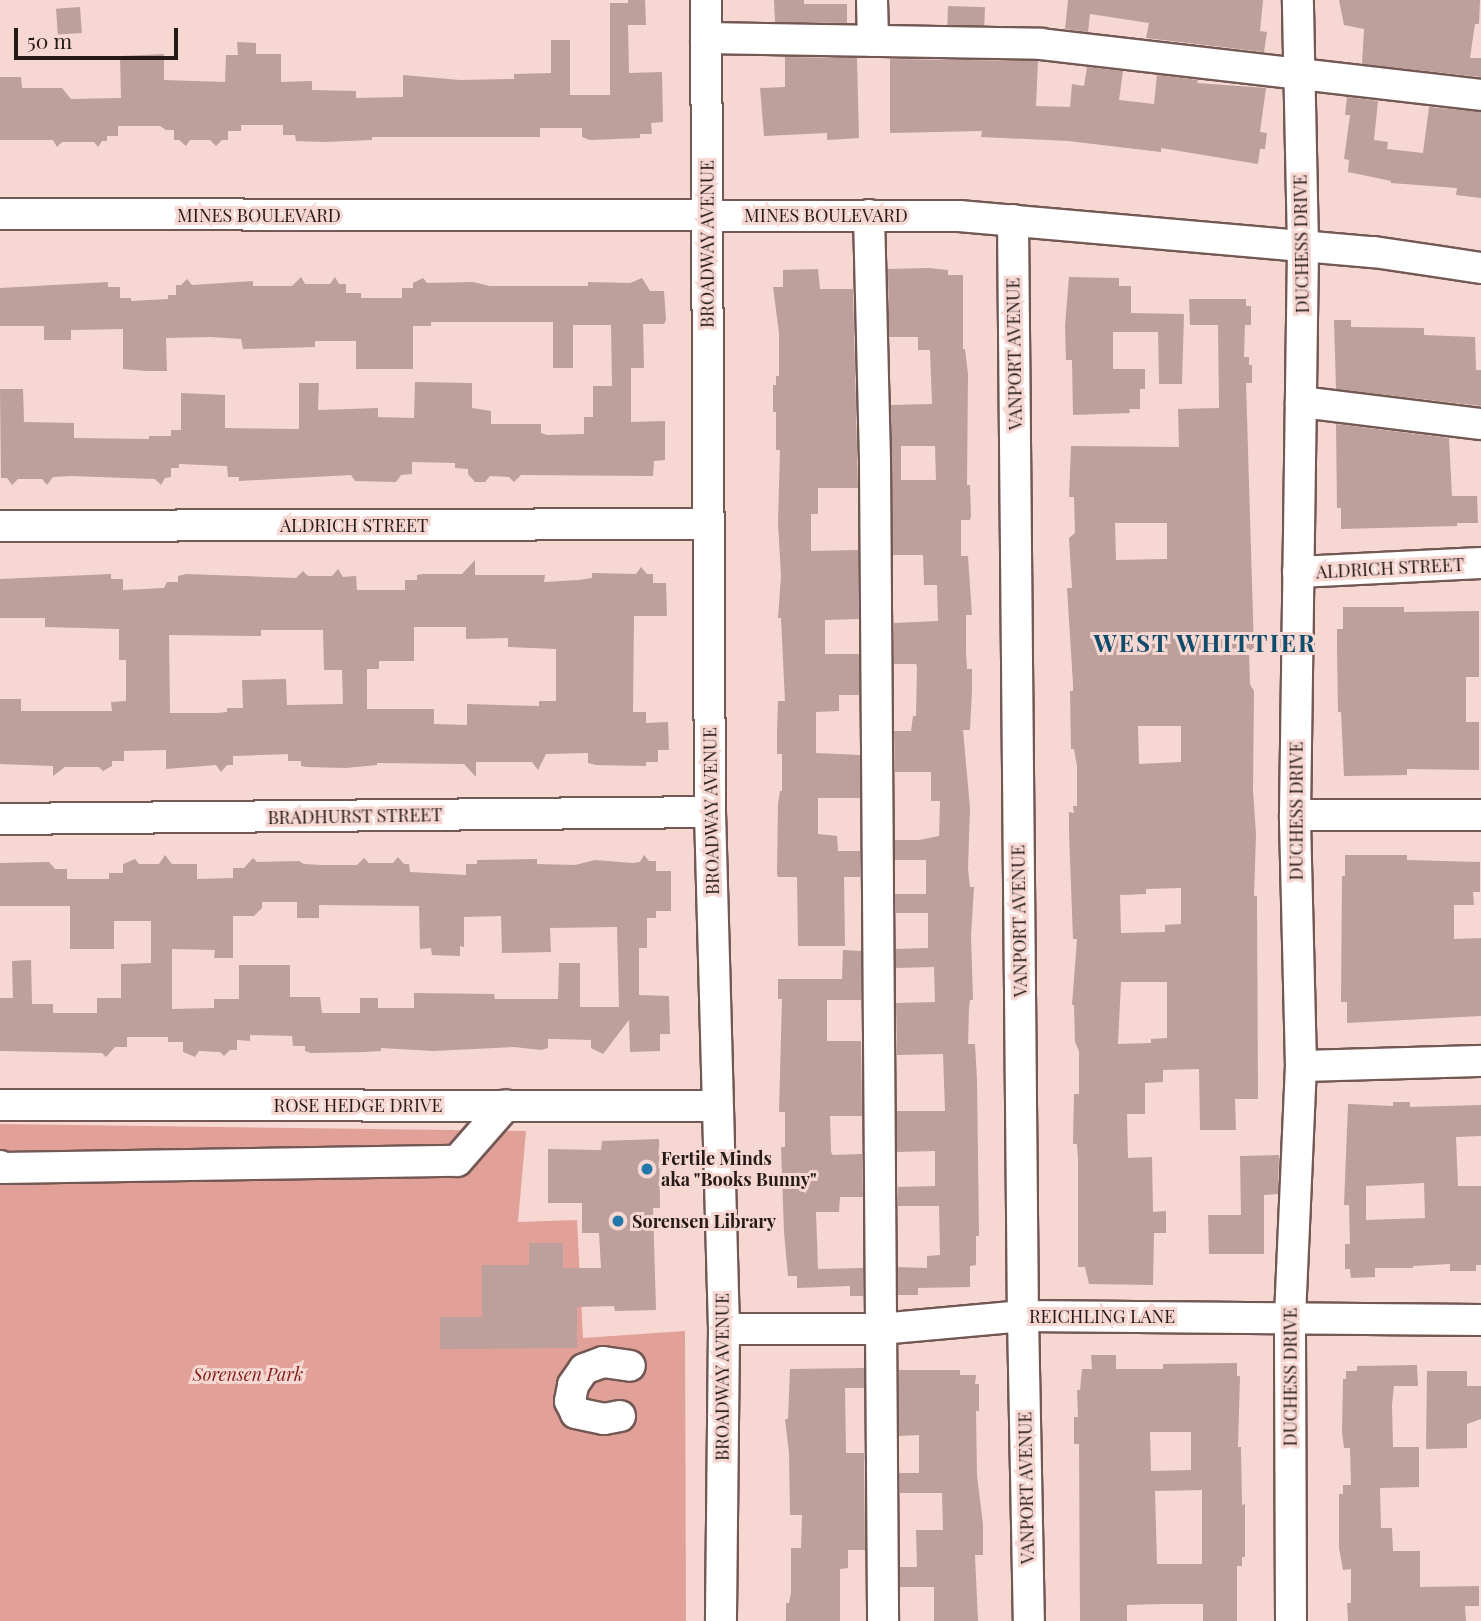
<!DOCTYPE html>
<html>
<head>
<meta charset="utf-8">
<style>
	body { margin:0 }
	#map { position:relative; width:1481px; height:1621px; overflow:hidden; background:#f6d7d2; font-family:"Playfair Display",serif }
	div>[style] { position:absolute }
	.green>* { inset:0; background:#e1a198 }
	.building>* { inset:0; background:#bd9f9b; transform-origin:0 0 }
	.roads { filter:drop-shadow(2px 0 #735854) drop-shadow(-2px 0 #735854) drop-shadow(0 2px #735854) drop-shadow(0 -2px #735854) }
	.minor>* { height:30px; margin:-15px; padding:0 15px; transform-origin:15px; border-radius:15px; background:#fff }
	.dots>* { width:19px; height:19px; translate:-50% -50%; box-sizing:border-box; border:4px solid #f6d7d2; border-radius:50% }
	span { translate:-50% -50%; white-space:nowrap; text-align:center; line-height:1.15; -webkit-text-stroke:6px #f6d7d2; paint-order:stroke }
	.street-label { font-size:18px; color:#251a18 }
	.poi-label { font-size:18px; color:#251a18; font-weight:700 }
	.left { translate:0 -50%; text-align:left }
	.park-label { font-size:18px; color:#811e19; font-style:italic }
	.district-label { font-size:24px; color:#0f4c6c; font-weight:700; letter-spacing:2px }
	.scale { position:absolute; left:14px; top:28px; width:164px; height:32px; box-sizing:border-box; border:4px solid #251a18; border-top:0; padding-left:9px; font-size:21px; line-height:24px; white-space:nowrap; color:#251a18; -webkit-text-stroke:5px #f6d7d2; paint-order:stroke }
</style>
</head>
<body>
<div id="map">
	<div class="green">
		<i style="clip-path:polygon(0 1124px,526px 1131px,518px 1222px,577px 1220px,583px 1338px,685px 1331px,686px 1621px,0 1621px)"></i>
	</div>
	<div class="building">
		<i style="clip-path:polygon(628px 0,645px 0,646px 25px,628px 25px,629px 73px,662px 72px,663px 122px,651px 123px,652px 134px,640px 134px,640px 138px,590px 140px,582px 137px,582px 128px,540px 128px,540px 137px,372px 137px,372px 140px,324px 142px,296px 141px,295px 135px,283px 135px,283px 125px,241px 125px,241px 131px,228px 131px,228px 140px,222px 140px,216px 146px,210px 140px,190px 140px,186px 146px,179px 140px,174px 140px,174px 130px,166px 130px,160px 126px,118px 126px,118px 136px,107px 136px,107px 141px,102px 141px,98px 147px,94px 142px,62px 142px,57px 147px,53px 140px,0 140px,0 77px,21px 77px,22px 88px,62px 88px,71px 99px,121px 98px,120px 56px,164px 54px,164px 80px,225px 82px,226px 55px,238px 55px,237px 42px,256px 43px,256px 54px,281px 54px,281px 82px,312px 81px,312px 90px,356px 91px,356px 98px,403px 97px,403px 75px,460px 80px,514px 79px,514px 74px,551px 73px,551px 40px,570px 40px,570px 95px,610px 95px,610px 3px,628px 3px)"></i>
		<i style="clip-path:polygon(774px 0,804px 0,804px 4px,847px 4px,847px 23px,775px 22px)"></i>
		<i style="clip-path:polygon(1068px 0,1263px 0,1260px 31px,1267px 32px,1264px 52px,1146px 38px,1149px 23px,1090px 14px,1088px 32px,1065px 29px)"></i>
		<i style="clip-path:polygon(1339px 0,1480px 0,1479px 24px,1475px 24px,1470px 58px,1481px 58px,1481px 77px,1362px 64px,1364px 29px,1344px 25px)"></i>
		<i style="left:948px;top:6px;width:37px;height:19px;rotate:2deg"></i>
		<i style="left:80px;top:7px;width:26px;height:24px;rotate:86deg"></i>
		<i style="clip-path:polygon(785px 57px,857px 58px,859px 138px,827px 140px,827px 133px,764px 136px,760px 88px,785px 87px)"></i>
		<i style="clip-path:polygon(890px 59px,1038px 61px,1036px 106px,1070px 107px,1072px 84px,1084px 86px,1087px 67px,1123px 71px,1119px 100px,1154px 104px,1157px 75px,1198px 80px,1197px 83px,1266px 88px,1260px 132px,1267px 133px,1265px 149px,1260px 149px,1258px 164px,1161px 148px,1161px 152px,1068px 141px,981px 137px,982px 131px,890px 133px)"></i>
		<i style="clip-path:polygon(1347px 97px,1378px 101px,1374px 140px,1388px 142px,1387px 149px,1423px 153px,1429px 107px,1481px 112px,1481px 198px,1456px 195px,1457px 188px,1391px 183px,1391px 181px,1348px 172px,1349px 160px,1344px 159px,1350px 115px,1345px 115px)"></i>
		<i style="clip-path:polygon(evenodd,929px 268px,948px 270px,948px 275px,963px 275px,963px 349px,965px 349px,968px 374px,967px 485px,970px 485px,971px 516px,970px 520px,961px 520px,961px 556px,968px 556px,972px 615px,966px 615px,966px 652px,967px 669px,972px 669px,972px 690px,970px 730px,963px 730px,970px 808px,968px 869px,970px 887px,974px 887px,971px 936px,973px 1000px,970px 1000px,969px 1009px,968px 1044px,975px 1044px,977px 1080px,979px 1236px,976px 1236px,976px 1265px,970px 1266px,970px 1287px,918px 1288px,918px 1295px,898px 1295px,898px 1267px,927px 1268px,927px 1256px,940px 1255px,939px 1206px,898px 1206px,898px 1187px,935px 1186px,935px 1151px,897px 1152px,897px 1111px,945px 1111px,943px 1054px,897px 1055px,896px 1003px,935px 1002px,934px 967px,896px 968px,896px 949px,928px 948px,928px 913px,896px 913px,895px 894px,926px 894px,926px 860px,895px 860px,895px 840px,919px 840px,939px 836px,940px 801px,931px 801px,931px 772px,895px 772px,894px 731px,911px 731px,913px 716px,916px 716px,917px 667px,916px 664px,894px 664px,894px 623px,938px 621px,937px 585px,924px 585px,923px 555px,893px 555px,891px 405px,932px 404px,930px 350px,918px 350px,918px 337px,889px 337px,888px 269px,929px 268px,901px 446px,935px 446px,936px 480px,901px 480px,901px 446px)"></i>
		<i style="clip-path:polygon(818px 269px,820px 289px,853px 289px,858px 488px,818px 488px,818px 514px,811px 514px,811px 551px,858px 550px,859px 619px,825px 620px,825px 654px,859px 654px,859px 695px,839px 695px,839px 711px,816px 712px,816px 753px,860px 755px,860px 798px,818px 798px,818px 834px,837px 836px,838px 851px,860px 851px,860px 877px,844px 877px,845px 946px,798px 946px,797px 877px,778px 877px,777px 874px,778px 804px,780px 791px,782px 791px,782px 754px,777px 754px,777px 733px,778px 701px,785px 701px,781px 618px,778px 618px,781px 576px,778px 523px,780px 450px,776px 450px,776px 412px,773px 412px,773px 385px,776px 385px,776px 376px,779px 376px,779px 333px,773px 287px,783px 287px,783px 270px)"></i>
		<i style="clip-path:polygon(301px 277px,305px 284px,330px 284px,335px 277px,339px 284px,346px 284px,346px 293px,361px 293px,361px 298px,402px 298px,402px 288px,413px 288px,413px 283px,423px 278px,427px 283px,473px 282px,490px 286px,588px 286px,588px 282px,630px 283px,642px 278px,650px 291px,664px 291px,666px 320px,664px 324px,643px 324px,644px 368px,631px 368px,631px 422px,665px 421px,665px 460px,654px 461px,653px 476px,521px 475px,514px 482px,509px 477px,490px 476px,485px 482px,475px 482px,468px 474px,468px 469px,455px 468px,455px 463px,412px 462px,412px 474px,401px 475px,396px 482px,355px 481px,351px 475px,239px 481px,239px 477px,228px 477px,227px 466px,179px 464px,179px 468px,171px 468px,171px 477px,165px 478px,161px 485px,155px 479px,71px 476px,53px 477px,47px 485px,42px 479px,18px 479px,12px 485px,7px 478px,1px 478px,0 389px,23px 389px,24px 422px,74px 423px,74px 438px,149px 439px,149px 436px,171px 436px,171px 430px,181px 430px,181px 393px,225px 395px,225px 428px,299px 429px,299px 383px,319px 383px,318px 410px,378px 408px,378px 417px,414px 418px,415px 382px,472px 383px,472px 408px,491px 411px,491px 424px,541px 424px,541px 433px,547px 435px,584px 434px,584px 417px,593px 417px,593px 386px,612px 386px,611px 325px,573px 325px,573px 368px,553px 368px,553px 322px,431px 322px,431px 326px,413px 326px,413px 369px,356px 369px,356px 341px,315px 341px,315px 347px,243px 349px,241px 339px,211px 337px,166px 338px,167px 371px,147px 371px,123px 369px,123px 329px,71px 330px,71px 340px,44px 340px,44px 326px,0 326px,0 288px,108px 282px,108px 287px,120px 287px,120px 298px,131px 298px,131px 301px,168px 299px,168px 295px,176px 295px,176px 285px,181px 285px,187px 279px,192px 285px,253px 281px,253px 286px,292px 286px)"></i>
		<i style="clip-path:polygon(1069px 277px,1119px 278px,1119px 286px,1131px 286px,1131px 313px,1184px 314px,1182px 384px,1159px 384px,1158px 332px,1113px 332px,1113px 369px,1145px 369px,1145px 389px,1140px 389px,1140px 409px,1129px 409px,1130px 413px,1073px 415px,1072px 360px,1066px 360px,1065px 326px)"></i>
		<i style="clip-path:polygon(evenodd,1189px 299px,1246px 299px,1246px 306px,1251px 306px,1251px 325px,1245px 325px,1244px 357px,1249px 357px,1249px 365px,1252px 365px,1252px 383px,1246px 383px,1254px 650px,1249px 650px,1250px 684px,1254px 691px,1253px 790px,1256px 834px,1254px 896px,1257px 896px,1258px 1099px,1235px 1099px,1236px 1130px,1200px 1130px,1199px 1069px,1163px 1070px,1163px 1082px,1145px 1083px,1145px 1114px,1127px 1114px,1128px 1158px,1152px 1157px,1153px 1212px,1166px 1211px,1166px 1233px,1154px 1233px,1153px 1285px,1089px 1284px,1085px 1267px,1078px 1267px,1078px 1160px,1077px 1144px,1073px 1144px,1074px 1094px,1079px 1094px,1079px 1051px,1075px 1042px,1074px 1005px,1072px 1005px,1077px 939px,1073px 939px,1069px 833px,1069px 812px,1074px 813px,1073px 806px,1077px 806px,1077px 766px,1074px 749px,1071px 749px,1070px 691px,1073px 691px,1073px 684px,1067px 588px,1072px 588px,1069px 538px,1075px 533px,1074px 497px,1069px 497px,1071px 446px,1179px 447px,1178px 409px,1219px 408px,1218px 325px,1190px 325px,1189px 299px,1115px 523px,1167px 523px,1167px 559px,1116px 560px,1115px 523px,1189px 299px,1138px 726px,1181px 726px,1181px 762px,1139px 764px,1138px 726px,1189px 299px,1181px 888px,1181px 924px,1165px 925px,1165px 932px,1121px 933px,1120px 895px,1146px 894px,1146px 889px,1181px 888px,1189px 299px,1121px 982px,1167px 982px,1167px 1038px,1151px 1039px,1151px 1043px,1118px 1044px,1121px 982px)"></i>
		<i style="clip-path:polygon(1334px 320px,1351px 320px,1351px 327px,1424px 328px,1424px 335px,1475px 337px,1476px 370px,1481px 370px,1481px 406px,1336px 389px)"></i>
		<i style="clip-path:polygon(1336px 424px,1449px 438px,1452px 496px,1477px 496px,1478px 523px,1457px 523px,1457px 526px,1341px 529px,1341px 508px,1337px 508px)"></i>
		<i style="clip-path:polygon(evenodd,475px 560px,475px 575px,545px 575px,544px 582px,579px 580px,592px 578px,592px 573px,636px 574px,641px 567px,647px 574px,653px 574px,653px 583px,666px 583px,667px 616px,634px 616px,633px 712px,646px 712px,646px 723px,668px 722px,669px 750px,658px 750px,658px 762px,646px 762px,646px 766px,596px 765px,588px 763px,588px 753px,546px 754px,538px 770px,532px 762px,476px 762px,476px 777px,464px 764px,377px 763px,377px 765px,346px 768px,307px 767px,301px 766px,301px 761px,288px 761px,288px 754px,233px 756px,233px 765px,227px 765px,221px 772px,216px 765px,166px 769px,166px 750px,124px 751px,124px 761px,112px 761px,112px 766px,103px 771px,99px 767px,65px 767px,53px 776px,53px 766px,0 764px,0 699px,21px 699px,21px 711px,112px 711px,111px 702px,126px 701px,126px 660px,119px 660px,119px 629px,45px 627px,45px 618px,0 618px,0 579px,111px 574px,111px 579px,123px 579px,123px 590px,164px 588px,167px 582px,178px 582px,178px 576px,186px 574px,296px 578px,303px 571px,308px 576px,332px 576px,338px 569px,343px 577px,356px 576px,357px 590px,405px 590px,405px 580px,417px 580px,417px 575px,423px 574px,462px 574px,475px 560px,414px 627px,466px 627px,466px 639px,508px 638px,508px 647px,556px 649px,556px 701px,539px 701px,539px 706px,467px 704px,467px 725px,434px 724px,434px 709px,367px 709px,367px 669px,379px 669px,379px 661px,414px 661px,414px 627px,475px 560px,261px 630px,323px 630px,324px 670px,342px 670px,343px 704px,287px 705px,286px 679px,242px 680px,243px 708px,227px 708px,227px 712px,217px 713px,170px 713px,169px 635px,261px 636px,261px 630px)"></i>
		<i style="clip-path:polygon(1343px 607px,1404px 607px,1404px 612px,1479px 611px,1479px 677px,1466px 677px,1466px 722px,1479px 722px,1479px 770px,1407px 769px,1407px 775px,1344px 776px,1341px 712px,1338px 712px,1337px 646px,1337px 629px,1343px 629px)"></i>
		<i style="clip-path:polygon(evenodd,165px 855px,172px 864px,197px 864px,197px 879px,233px 878px,233px 868px,244px 868px,253px 858px,257px 862px,299px 861px,304px 864px,321px 865px,357px 865px,364px 858px,369px 863px,393px 863px,398px 857px,404px 864px,409px 864px,410px 872px,466px 875px,466px 864px,477px 864px,477px 860px,537px 859px,537px 864px,575px 865px,595px 860px,633px 863px,640px 862px,644px 855px,649px 861px,656px 861px,656px 871px,671px 871px,671px 911px,656px 911px,656px 918px,647px 918px,647px 948px,639px 948px,639px 995px,669px 996px,670px 1034px,660px 1034px,660px 1051px,630px 1052px,629px 1020px,603px 1054px,591px 1048px,591px 1040px,554px 1039px,548px 1039px,548px 1048px,541px 1050px,514px 1047px,433px 1051px,381px 1048px,381px 1051px,364px 1052px,311px 1053px,305px 1051px,305px 1046px,293px 1046px,292px 1036px,250px 1035px,250px 1041px,237px 1040px,237px 1050px,230px 1050px,224px 1056px,220px 1052px,199px 1051px,195px 1057px,183px 1052px,183px 1042px,168px 1042px,168px 1037px,127px 1037px,127px 1047px,115px 1047px,106px 1057px,102px 1053px,0 1051px,0 998px,13px 998px,12px 961px,31px 960px,32px 1004px,53px 1004px,53px 1013px,97px 1013px,97px 998px,121px 998px,121px 964px,151px 963px,151px 921px,114px 921px,114px 949px,70px 949px,70px 906px,0 906px,0 863px,49px 862px,55px 869px,67px 869px,67px 879px,109px 879px,109px 873px,123px 873px,123px 864px,135px 859px,139px 864px,159px 864px,165px 855px,262px 902px,297px 902px,297px 918px,319px 918px,319px 905px,419px 906px,420px 949px,431px 948px,432px 955px,460px 956px,460px 946px,464px 947px,464px 917px,501px 916px,502px 953px,551px 952px,550px 928px,617px 927px,619px 1007px,580px 1007px,580px 963px,559px 963px,558px 999px,495px 999px,494px 994px,414px 993px,414px 1008px,378px 1008px,378px 998px,360px 998px,360px 1013px,322px 1013px,320px 997px,290px 997px,290px 965px,239px 965px,239px 999px,214px 999px,214px 1008px,172px 1009px,172px 949px,215px 950px,214px 958px,233px 958px,233px 916px,254px 916px,262px 908px,262px 902px)"></i>
		<i style="clip-path:polygon(1345px 855px,1407px 855px,1407px 860px,1480px 862px,1480px 892px,1473px 892px,1474px 905px,1454px 905px,1454px 939px,1481px 938px,1481px 1016px,1347px 1023px,1347px 1002px,1341px 1002px,1342px 876px,1345px 876px)"></i>
		<i style="clip-path:polygon(843px 950px,861px 951px,861px 1000px,827px 1000px,827px 1041px,861px 1041px,862px 1116px,830px 1116px,831px 1152px,833px 1155px,862px 1154px,863px 1197px,840px 1197px,839px 1212px,816px 1212px,818px 1269px,863px 1268px,863px 1296px,850px 1296px,850px 1286px,797px 1288px,797px 1276px,788px 1276px,784px 1232px,781px 1147px,785px 1147px,785px 1112px,779px 1112px,782px 999px,778px 999px,778px 979px,842px 979px)"></i>
		<i style="clip-path:polygon(evenodd,1393px 1102px,1410px 1102px,1410px 1107px,1481px 1105px,1481px 1136px,1456px 1137px,1458px 1186px,1481px 1186px,1481px 1265px,1476px 1265px,1476px 1271px,1450px 1271px,1450px 1264px,1413px 1266px,1413px 1268px,1375px 1268px,1375px 1277px,1351px 1278px,1350px 1269px,1345px 1269px,1345px 1244px,1350px 1244px,1349px 1205px,1344px 1205px,1348px 1104px,1393px 1106px,1393px 1102px,1424px 1183px,1425px 1218px,1366px 1220px,1366px 1186px,1424px 1183px)"></i>
		<i style="clip-path:polygon(659px 1139px,660px 1208px,653px 1208px,656px 1310px,615px 1311px,614px 1306px,577px 1307px,577px 1348px,440px 1349px,440px 1317px,482px 1317px,482px 1265px,529px 1265px,529px 1243px,563px 1243px,563px 1268px,601px 1268px,599px 1233px,582px 1233px,582px 1203px,548px 1203px,548px 1149px,601px 1150px,602px 1141px)"></i>
		<i style="clip-path:polygon(1279px 1155px,1278px 1194px,1264px 1195px,1264px 1254px,1209px 1254px,1208px 1215px,1241px 1215px,1240px 1156px)"></i>
		<i style="clip-path:polygon(evenodd,1091px 1355px,1116px 1355px,1116px 1369px,1163px 1369px,1163px 1364px,1237px 1363px,1237px 1376px,1240px 1376px,1238px 1447px,1241px 1447px,1242px 1505px,1245px 1504px,1245px 1557px,1242px 1557px,1242px 1566px,1237px 1566px,1237px 1621px,1203px 1621px,1203px 1604px,1161px 1604px,1127px 1605px,1127px 1621px,1080px 1621px,1079px 1444px,1074px 1444px,1074px 1417px,1078px 1417px,1077px 1390px,1080px 1390px,1082px 1369px,1092px 1369px,1091px 1355px,1150px 1432px,1191px 1432px,1191px 1470px,1151px 1471px,1150px 1432px,1091px 1355px,1202px 1490px,1202px 1564px,1157px 1564px,1155px 1491px,1202px 1490px)"></i>
		<i style="clip-path:polygon(1417px 1365px,1418px 1386px,1394px 1386px,1392px 1405px,1393px 1447px,1419px 1447px,1419px 1487px,1380px 1488px,1381px 1528px,1392px 1528px,1393px 1551px,1420px 1551px,1420px 1587px,1479px 1586px,1479px 1606px,1465px 1606px,1466px 1621px,1348px 1621px,1347px 1603px,1351px 1603px,1351px 1569px,1343px 1570px,1339px 1548px,1339px 1494px,1343px 1494px,1343px 1485px,1351px 1485px,1350px 1448px,1344px 1448px,1342px 1432px,1343px 1379px,1346px 1379px,1346px 1371px,1357px 1371px,1357px 1366px)"></i>
		<i style="clip-path:polygon(864px 1368px,864px 1388px,845px 1388px,846px 1453px,864px 1453px,865px 1550px,848px 1550px,848px 1568px,840px 1569px,840px 1621px,786px 1621px,786px 1603px,789px 1603px,791px 1593px,791px 1548px,801px 1548px,802px 1515px,790px 1515px,789px 1453px,785px 1419px,788px 1419px,790px 1369px)"></i>
		<i style="clip-path:polygon(899px 1370px,960px 1370px,960px 1375px,976px 1375px,975px 1384px,979px 1384px,979px 1411px,976px 1411px,977px 1476px,983px 1524px,983px 1555px,975px 1555px,978px 1621px,934px 1621px,934px 1587px,900px 1587px,900px 1567px,917px 1567px,916px 1530px,943px 1530px,942px 1493px,900px 1493px,899px 1473px,919px 1473px,919px 1435px,899px 1436px)"></i>
		<i style="clip-path:polygon(1427px 1371px,1467px 1371px,1467px 1386px,1481px 1386px,1481px 1419px,1467px 1424px,1467px 1448px,1426px 1449px)"></i>
	</div>
	<div class="roads">
		<div class="minor">
			<i style="left:706px;top:0;width:812px;rotate:89.72deg"></i>
			<i style="left:710px;top:812px;width:517px;rotate:88.45deg"></i>
			<i style="left:724px;top:1329px;width:292px;rotate:90.6deg"></i>
			<i style="left:872px;top:0;width:41px;rotate:88.6deg"></i>
			<i style="left:706px;top:38px;width:335px;rotate:1deg"></i>
			<i style="left:1041px;top:44px;width:443px;rotate:6.6deg"></i>
			<i style="left:0;top:214px;width:959px;rotate:0.12deg"></i>
			<i style="left:959px;top:216px;width:417px;rotate:5deg"></i>
			<i style="left:1374px;top:252px;width:108px;rotate:8.5deg"></i>
			<i style="left:869px;top:215px;width:247px;rotate:88.6deg"></i>
			<i style="left:875px;top:462px;width:1159px;rotate:89.6deg"></i>
			<i style="left:1013px;top:220px;width:1096px;rotate:89.48deg"></i>
			<i style="left:1023px;top:1316px;width:305px;rotate:88.9deg"></i>
			<i style="left:1301px;top:402px;width:181px;rotate:7deg"></i>
			<i style="left:0;top:526px;width:708px;rotate:-0.16deg"></i>
			<i style="left:1298px;top:572px;width:183px;rotate:-2.8deg"></i>
			<i style="left:1295px;top:815px;width:186px"></i>
			<i style="left:0;top:819px;width:710px;rotate:-0.56deg"></i>
			<i style="left:1301px;top:1066px;width:180px;rotate:-1.6deg"></i>
			<i style="left:0;top:1105px;width:716px;rotate:0.08deg"></i>
			<i style="left:0;top:1166px;width:3px;rotate:45deg"></i>
			<i style="left:2px;top:1168px;width:455px;rotate:-0.9deg"></i>
			<i style="left:457px;top:1161px;width:74px;rotate:-48.8deg"></i>
			<i style="left:724px;top:1329px;width:156px"></i>
			<i style="left:880px;top:1329px;width:144px;rotate:-5.2deg"></i>
			<i style="left:1023px;top:1316px;width:458px;rotate:0.5deg"></i>
			<i style="left:620px;top:1416px;width:16px;rotate:169deg"></i>
			<i style="left:604px;top:1419px;width:29px;rotate:-168deg"></i>
			<i style="left:576px;top:1413px;width:13px;rotate:-117deg"></i>
			<i style="left:570px;top:1401px;width:16px;rotate:-79deg"></i>
			<i style="left:573px;top:1385px;width:19px;rotate:-55deg"></i>
			<i style="left:584px;top:1369px;width:20px;rotate:-20deg"></i>
			<i style="left:603px;top:1362px;width:27px;rotate:8deg"></i>
			<i style="left:1291px;top:1621px;width:304px;rotate:-90.2deg"></i>
			<i style="left:1290px;top:1317px;width:251px;rotate:-87.5deg"></i>
			<i style="left:1301px;top:1066px;width:251px;rotate:-91.4deg"></i>
			<i style="left:1295px;top:815px;width:569px;rotate:-89.19deg"></i>
			<i style="left:1303px;top:246px;width:246px;rotate:-91.2deg"></i>
		</div>
	</div>
	<div class="dots">
		<i style="left:647px;top:1169px;background:#2279a9"></i>
		<i style="left:618px;top:1221px;background:#2279a9"></i>
	</div>
	<div class="street-label">
		<span style="left:259px;top:215px">MINES BOULEVARD</span>
		<span style="left:826px;top:215px">MINES BOULEVARD</span>
		<span style="left:707px;top:244px;rotate:-90deg">BROADWAY AVENUE</span>
		<span style="left:1301px;top:244px;rotate:-91deg">DUCHESS DRIVE</span>
		<span style="left:1014px;top:354px;rotate:-91deg">VANPORT AVENUE</span>
		<span style="left:354px;top:525px">ALDRICH STREET</span>
		<span style="left:1390px;top:568px;rotate:-3deg">ALDRICH STREET</span>
		<span style="left:711px;top:811px;rotate:-91deg">BROADWAY AVENUE</span>
		<span style="left:1296px;top:811px;rotate:-90deg">DUCHESS DRIVE</span>
		<span style="left:355px;top:816px;rotate:-1deg">BRADHURST STREET</span>
		<span style="left:1019px;top:921px;rotate:-91deg">VANPORT AVENUE</span>
		<span style="left:358px;top:1105px">ROSE HEDGE DRIVE</span>
		<span style="left:1102px;top:1316px">REICHLING LANE</span>
		<span style="left:722px;top:1377px;rotate:-90deg">BROADWAY AVENUE</span>
		<span style="left:1290px;top:1377px;rotate:-90deg">DUCHESS DRIVE</span>
		<span style="left:1026px;top:1488px;rotate:-91deg">VANPORT AVENUE</span>
	</div>
	<div class="poi-label">
		<span class="left" style="left:661px;top:1169px">Fertile Minds<br>aka "Books Bunny"</span>
		<span class="left" style="left:632px;top:1221px">Sorensen Library</span>
	</div>
	<div class="park-label">
		<span style="left:248px;top:1374px">Sorensen Park</span>
	</div>
	<div class="district-label">
		<span style="left:1205px;top:643px">WEST WHITTIER</span>
	</div>
	<div class="scale">50 m</div>
</div>
</body>
</html>
